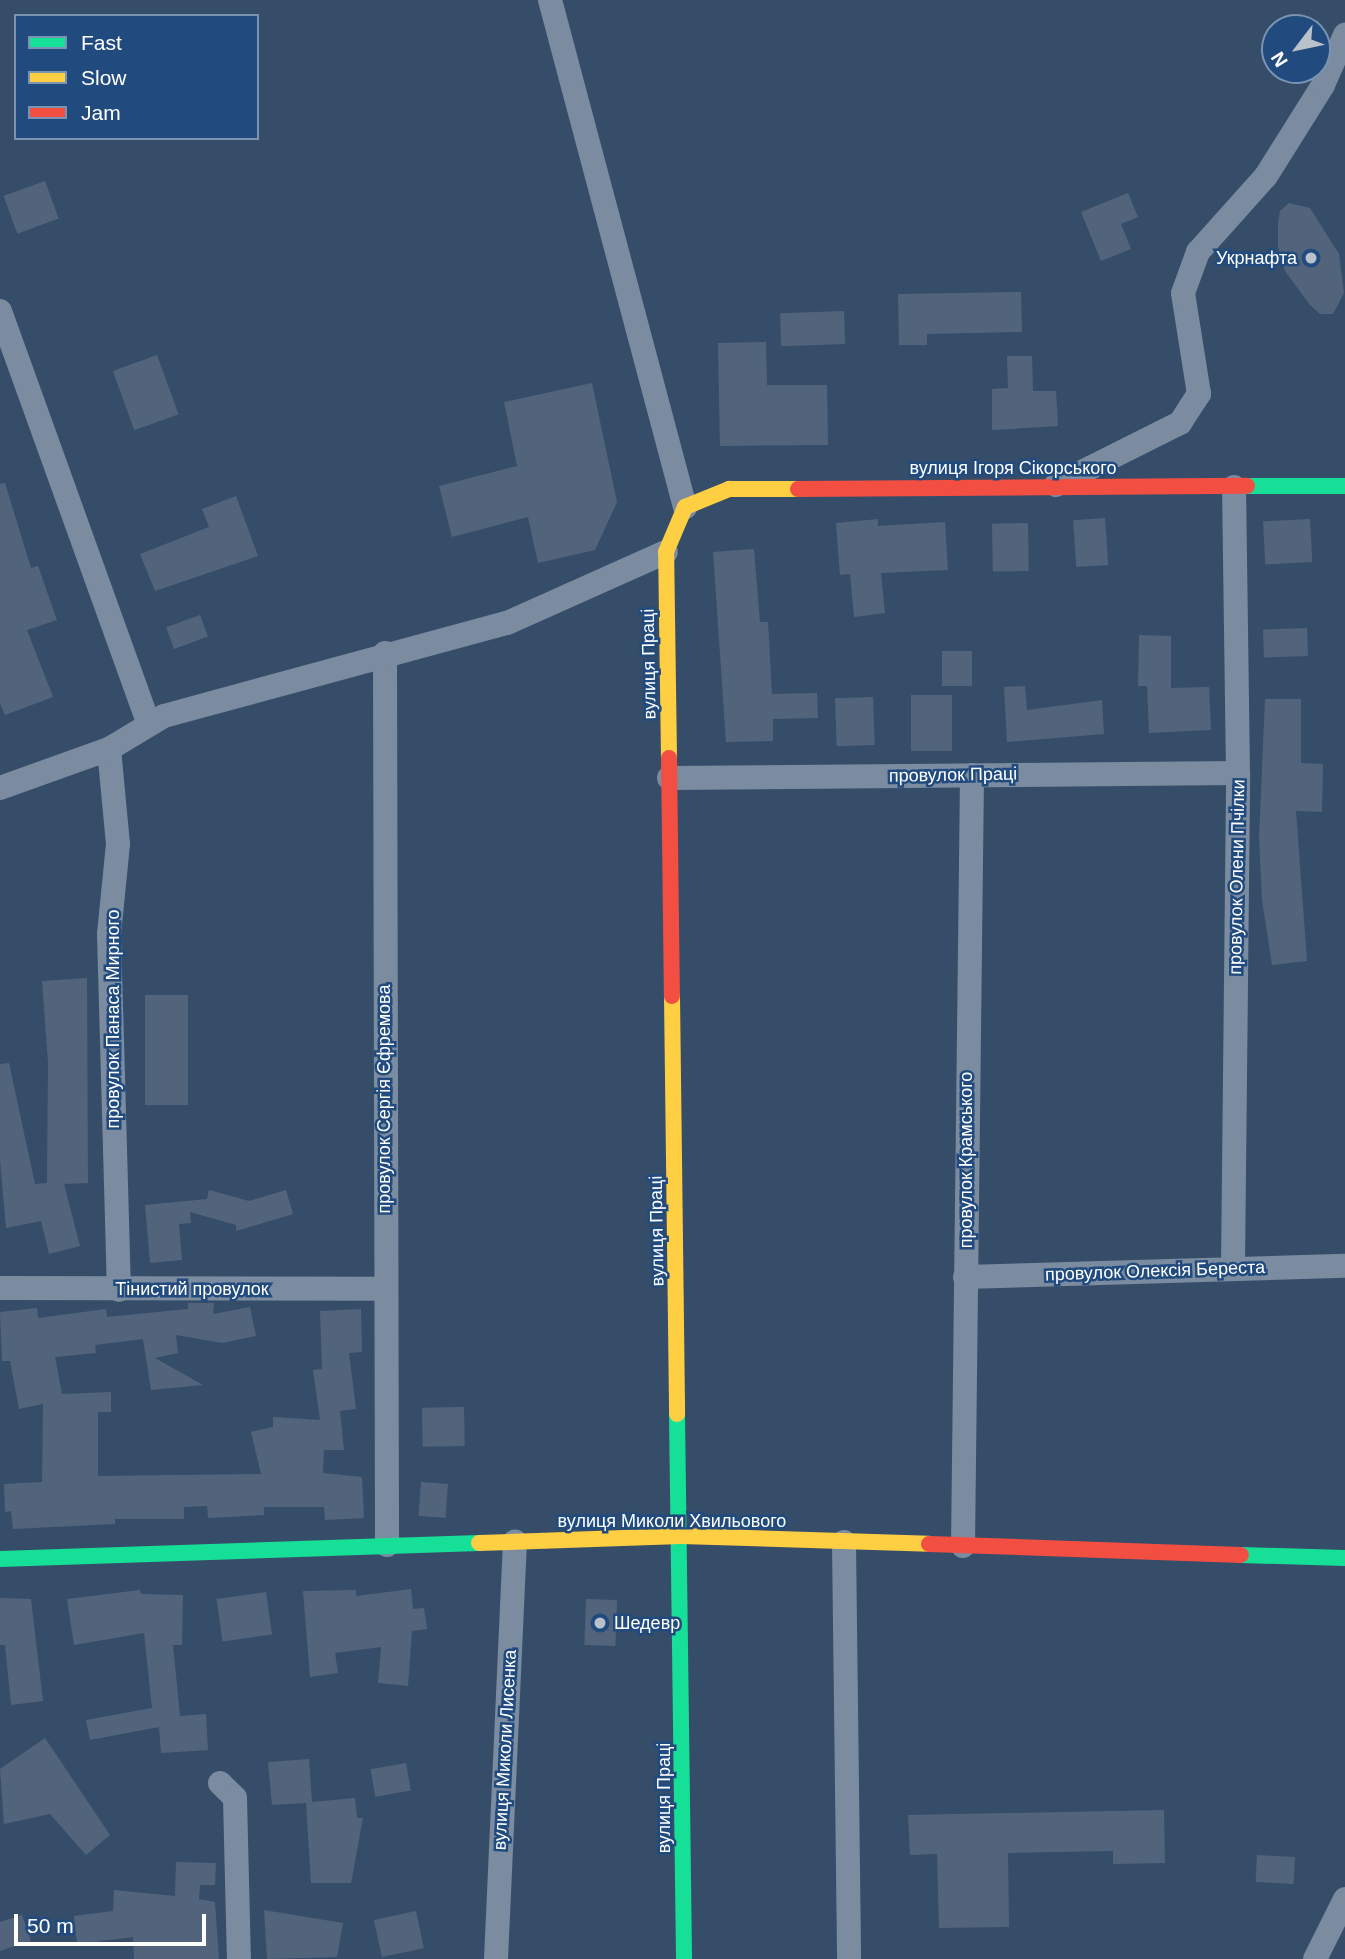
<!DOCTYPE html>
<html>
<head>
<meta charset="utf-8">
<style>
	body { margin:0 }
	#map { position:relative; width:1345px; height:1959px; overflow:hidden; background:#364d69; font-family:Helvetica,sans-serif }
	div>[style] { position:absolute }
	.building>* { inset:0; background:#52647b; transform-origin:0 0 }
	.street>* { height:24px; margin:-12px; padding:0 12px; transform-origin:12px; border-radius:12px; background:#7b8ca0 }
	.fast>* { height:16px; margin:-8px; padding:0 8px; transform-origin:8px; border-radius:8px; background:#16e098 }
	.slow>* { height:16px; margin:-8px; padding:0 8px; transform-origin:8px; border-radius:8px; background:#ffcf43 }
	.jam>* { height:16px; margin:-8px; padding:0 8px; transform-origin:8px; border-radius:8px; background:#f24e42 }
	.dots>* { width:19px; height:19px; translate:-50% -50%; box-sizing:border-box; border:4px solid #214b7e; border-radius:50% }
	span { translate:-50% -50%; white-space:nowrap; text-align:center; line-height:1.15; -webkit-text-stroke:5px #214b7e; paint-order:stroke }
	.poi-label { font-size:18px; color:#fff }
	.right { translate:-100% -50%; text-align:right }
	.left { translate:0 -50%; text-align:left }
	.street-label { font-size:18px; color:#fff }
	.legend { position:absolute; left:14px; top:14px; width:245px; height:126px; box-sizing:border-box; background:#214b7e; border:2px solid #7a93b2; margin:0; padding:9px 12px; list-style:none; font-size:21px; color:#fff }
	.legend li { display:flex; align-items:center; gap:14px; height:35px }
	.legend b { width:35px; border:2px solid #7a93b2 }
	.north { position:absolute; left:1261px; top:14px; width:70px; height:70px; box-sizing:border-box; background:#214b7e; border:2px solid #7a93b2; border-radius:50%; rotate:238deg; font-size:19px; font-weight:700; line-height:28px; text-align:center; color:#fff }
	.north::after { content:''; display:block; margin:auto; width:24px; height:32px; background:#b9c1ca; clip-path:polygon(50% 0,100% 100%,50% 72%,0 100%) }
	.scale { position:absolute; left:14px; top:1914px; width:192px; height:32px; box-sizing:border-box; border:4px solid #fff; border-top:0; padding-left:9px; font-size:21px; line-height:24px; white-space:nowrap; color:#fff; -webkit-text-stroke:5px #214b7e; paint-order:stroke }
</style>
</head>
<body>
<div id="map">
	<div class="building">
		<i style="left:45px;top:181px;width:40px;height:44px;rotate:70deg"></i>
		<i style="clip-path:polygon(1128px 193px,1138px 217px,1121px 224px,1131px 249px,1101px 261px,1081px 212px)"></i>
		<i style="clip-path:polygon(1289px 203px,1310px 208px,1339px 254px,1344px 293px,1333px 314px,1320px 314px,1310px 305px,1285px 271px,1278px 247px,1278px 223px,1280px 211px)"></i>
		<i style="clip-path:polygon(1021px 292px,1022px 332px,927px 334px,927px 345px,899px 345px,898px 294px)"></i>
		<i style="left:844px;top:311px;width:33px;height:64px;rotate:88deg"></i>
		<i style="clip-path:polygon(766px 342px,767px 385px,827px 385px,828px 445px,720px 446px,718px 343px)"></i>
		<i style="left:157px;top:355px;width:63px;height:47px;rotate:70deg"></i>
		<i style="clip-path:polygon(1007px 356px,1032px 356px,1033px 391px,1056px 391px,1058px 426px,992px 430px,992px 389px,1008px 388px)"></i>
		<i style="clip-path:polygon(592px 383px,617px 502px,595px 550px,538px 563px,528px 517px,452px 537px,439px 486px,517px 466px,504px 402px)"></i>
		<i style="clip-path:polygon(5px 483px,31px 568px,38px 566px,57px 620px,27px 630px,53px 697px,5px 715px,0 703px,0 484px)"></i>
		<i style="clip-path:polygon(236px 496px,258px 556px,155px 591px,140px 554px,209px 527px,202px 509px)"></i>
		<i style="left:1105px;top:518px;width:47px;height:32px;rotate:86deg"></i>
		<i style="clip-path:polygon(878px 519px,878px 526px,945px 522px,948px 570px,881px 573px,885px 613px,854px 617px,850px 574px,840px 575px,836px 523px)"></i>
		<i style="left:1310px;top:519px;width:43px;height:47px;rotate:87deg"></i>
		<i style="left:1028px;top:523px;width:48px;height:36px;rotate:89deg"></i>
		<i style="clip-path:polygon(754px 549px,760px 622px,768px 622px,772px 694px,817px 693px,818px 718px,773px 719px,773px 741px,726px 742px,713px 552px)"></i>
		<i style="left:200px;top:615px;width:23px;height:36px;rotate:70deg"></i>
		<i style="left:1307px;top:628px;width:28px;height:44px;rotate:88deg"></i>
		<i style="clip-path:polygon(1139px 635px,1171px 636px,1171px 688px,1209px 687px,1211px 730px,1149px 733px,1147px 686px,1138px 686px)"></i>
		<i style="left:942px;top:651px;width:30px;height:35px"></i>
		<i style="clip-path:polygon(1025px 686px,1027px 710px,1102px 700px,1104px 734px,1007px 742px,1004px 687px)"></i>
		<i style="left:911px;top:695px;width:41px;height:56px"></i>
		<i style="left:873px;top:697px;width:48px;height:38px;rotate:88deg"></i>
		<i style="clip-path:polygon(1265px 699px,1301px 699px,1301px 763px,1323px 764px,1322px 812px,1296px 811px,1307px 961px,1272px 965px,1262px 900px,1259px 838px)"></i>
		<i style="clip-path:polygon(87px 978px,88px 1183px,64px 1184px,80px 1246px,49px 1254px,41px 1221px,6px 1228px,0 1160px,0 1064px,9px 1063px,35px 1184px,47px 1183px,48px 1062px,42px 981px)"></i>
		<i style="left:145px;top:995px;width:43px;height:110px"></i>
		<i style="clip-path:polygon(209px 1190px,249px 1201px,286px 1190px,293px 1214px,236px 1231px,236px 1225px,190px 1212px,191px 1223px,179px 1224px,182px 1260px,150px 1263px,145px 1205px,207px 1199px)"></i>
		<i style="clip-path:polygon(188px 1303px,214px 1303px,213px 1314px,250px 1307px,256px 1336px,222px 1343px,176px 1335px,178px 1353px,155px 1358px,203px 1385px,151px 1390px,143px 1339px,95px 1345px,96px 1353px,55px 1357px,62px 1394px,111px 1392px,111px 1412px,98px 1412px,98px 1476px,261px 1474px,251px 1432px,273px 1427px,273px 1417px,320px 1420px,313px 1370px,322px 1369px,320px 1311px,361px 1309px,362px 1352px,349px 1353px,356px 1409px,340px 1411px,344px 1450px,324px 1450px,323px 1473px,362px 1477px,364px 1518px,325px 1520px,324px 1507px,264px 1507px,264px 1515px,208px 1518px,207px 1506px,184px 1507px,184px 1519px,115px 1519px,115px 1524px,13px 1529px,11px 1511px,5px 1512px,4px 1484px,42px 1482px,43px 1404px,19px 1409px,10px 1361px,2px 1361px,0 1312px,37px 1308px,38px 1318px,106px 1309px,107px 1317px,188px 1309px)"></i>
		<i style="left:464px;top:1407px;width:39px;height:42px;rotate:89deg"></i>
		<i style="left:421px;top:1482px;width:27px;height:34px;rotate:4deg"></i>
		<i style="clip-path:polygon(411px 1589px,413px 1609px,424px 1608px,427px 1629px,412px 1631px,408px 1686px,378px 1683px,381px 1647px,335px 1653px,338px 1673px,310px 1677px,303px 1591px,356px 1590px,356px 1596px)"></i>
		<i style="clip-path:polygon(140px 1590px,141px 1594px,183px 1595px,182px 1645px,173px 1645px,180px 1716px,206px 1714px,208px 1750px,161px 1753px,159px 1727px,90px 1740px,86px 1720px,152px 1708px,144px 1633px,74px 1645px,67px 1599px)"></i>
		<i style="left:266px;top:1592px;width:43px;height:50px;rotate:82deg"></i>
		<i style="clip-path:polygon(0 1598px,31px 1599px,43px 1701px,11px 1705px,5px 1645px,0 1645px)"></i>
		<i style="left:586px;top:1599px;width:31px;height:46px;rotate:2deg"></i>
		<i style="clip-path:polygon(45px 1738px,110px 1835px,86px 1855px,50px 1814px,4px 1824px,0 1769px)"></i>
		<i style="clip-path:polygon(309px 1759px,312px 1802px,355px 1798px,357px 1818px,363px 1818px,351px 1883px,311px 1883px,306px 1803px,272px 1805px,268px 1762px)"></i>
		<i style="left:406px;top:1763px;width:28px;height:36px;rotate:80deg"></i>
		<i style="clip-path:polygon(1164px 1810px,1165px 1863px,1113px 1864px,1113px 1851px,1008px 1853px,1009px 1927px,939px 1928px,937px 1854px,910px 1855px,908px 1815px)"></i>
		<i style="left:1257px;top:1855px;width:38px;height:27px;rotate:3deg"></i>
		<i style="clip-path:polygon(176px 1862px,216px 1863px,215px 1885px,200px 1885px,199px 1899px,215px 1902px,219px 1959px,134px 1959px,133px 1937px,77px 1944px,74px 1916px,113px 1911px,114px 1890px,175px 1896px)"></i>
		<i style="clip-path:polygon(264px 1910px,343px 1923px,337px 1957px,267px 1959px)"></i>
		<i style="left:416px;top:1911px;width:38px;height:43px;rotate:78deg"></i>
		<i style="clip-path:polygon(22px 1915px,31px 1941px,0 1951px,0 1922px)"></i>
	</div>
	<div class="street">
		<i style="left:550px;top:0;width:525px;rotate:75.09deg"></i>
		<i style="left:0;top:311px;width:439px;rotate:70.2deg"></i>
		<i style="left:1056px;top:485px;width:139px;rotate:-26.6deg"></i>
		<i style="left:1180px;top:423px;width:35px;rotate:-57deg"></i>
		<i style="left:1199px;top:394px;width:102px;rotate:-99deg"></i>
		<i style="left:1183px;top:293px;width:44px;rotate:-69.9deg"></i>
		<i style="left:1198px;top:252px;width:102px;rotate:-48.2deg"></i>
		<i style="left:1266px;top:176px;width:107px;rotate:-57.9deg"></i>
		<i style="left:1323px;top:85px;width:55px;rotate:-66.3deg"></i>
		<i style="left:385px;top:653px;width:892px;rotate:89.87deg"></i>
		<i style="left:109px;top:749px;width:95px;rotate:84.6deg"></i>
		<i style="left:118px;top:844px;width:90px;rotate:95.7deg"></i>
		<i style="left:109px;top:934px;width:356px;rotate:88.4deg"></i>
		<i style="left:669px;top:778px;width:569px;rotate:-0.5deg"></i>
		<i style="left:0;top:788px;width:116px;rotate:-19.7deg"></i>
		<i style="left:109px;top:749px;width:64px;rotate:-31deg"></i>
		<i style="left:164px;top:716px;width:355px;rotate:-15.2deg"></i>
		<i style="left:507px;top:623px;width:174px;rotate:-24.1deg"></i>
		<i style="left:1233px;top:1267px;width:494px;rotate:-89.4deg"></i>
		<i style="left:1238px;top:773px;width:286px;rotate:-90.8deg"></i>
		<i style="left:965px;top:1277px;width:380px;rotate:-1.7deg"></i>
		<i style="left:0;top:1288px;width:384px;rotate:0.1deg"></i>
		<i style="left:844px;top:1542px;width:417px;rotate:89.3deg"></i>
		<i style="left:963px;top:1546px;width:771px;rotate:-89.33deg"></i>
		<i style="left:220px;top:1783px;width:21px;rotate:45deg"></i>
		<i style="left:235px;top:1798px;width:161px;rotate:88.6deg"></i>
		<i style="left:496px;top:1959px;width:418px;rotate:-87.4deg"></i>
		<i style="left:1315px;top:1959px;width:67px;rotate:-63.4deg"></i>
	</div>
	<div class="fast">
		<i style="left:1247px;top:486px;width:98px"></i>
		<i style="left:677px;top:1414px;width:545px;rotate:89.26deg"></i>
		<i style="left:1241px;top:1555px;width:104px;rotate:1.7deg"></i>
		<i style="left:0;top:1559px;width:479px;rotate:-1.9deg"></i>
	</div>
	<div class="slow">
		<i style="left:669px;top:758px;width:206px;rotate:-90.8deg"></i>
		<i style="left:666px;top:552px;width:49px;rotate:-67.1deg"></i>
		<i style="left:685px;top:507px;width:48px;rotate:-22.2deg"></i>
		<i style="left:729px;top:489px;width:69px"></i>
		<i style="left:672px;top:996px;width:418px;rotate:89.3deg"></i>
		<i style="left:479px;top:1543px;width:202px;rotate:-2deg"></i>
		<i style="left:681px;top:1536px;width:248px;rotate:1.8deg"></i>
	</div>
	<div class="jam">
		<i style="left:798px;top:489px;width:449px;rotate:-0.4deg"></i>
		<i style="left:669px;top:758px;width:238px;rotate:89.3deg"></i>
		<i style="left:929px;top:1544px;width:312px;rotate:2deg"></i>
	</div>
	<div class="dots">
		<i style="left:1311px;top:258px;background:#b9c1ca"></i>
		<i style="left:600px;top:1623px;background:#b9c1ca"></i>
	</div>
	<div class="poi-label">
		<span class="right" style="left:1297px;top:258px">Укрнафта</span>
		<span class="left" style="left:614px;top:1623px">Шедевр</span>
	</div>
	<div class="street-label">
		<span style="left:1013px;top:468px">вулиця Ігоря Сікорського</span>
		<span style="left:649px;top:664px;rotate:-91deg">вулиця Праці</span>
		<span style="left:953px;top:775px;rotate:-1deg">провулок Праці</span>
		<span style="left:1237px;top:877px;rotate:-89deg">провулок Олени Пчілки</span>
		<span style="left:113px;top:1019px;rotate:-90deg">провулок Панаса Мирного</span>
		<span style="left:384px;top:1099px;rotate:-90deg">провулок Сергія Єфремова</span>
		<span style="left:966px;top:1160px;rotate:-90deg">провулок Крамського</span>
		<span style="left:657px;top:1231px;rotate:-91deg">вулиця Праці</span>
		<span style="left:1155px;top:1271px;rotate:-2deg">провулок Олексія Береста</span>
		<span style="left:192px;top:1289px">Тінистий провулок</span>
		<span style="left:672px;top:1521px">вулиця Миколи Хвильового</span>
		<span style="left:505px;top:1750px;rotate:-87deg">вулиця Миколи Лисенка</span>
		<span style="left:664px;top:1798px;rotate:-90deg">вулиця Праці</span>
	</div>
	<ul class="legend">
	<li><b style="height:9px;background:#16e098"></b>Fast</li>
	<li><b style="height:9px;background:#ffcf43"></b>Slow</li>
	<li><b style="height:9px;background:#f24e42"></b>Jam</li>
	</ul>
	<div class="north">N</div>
	<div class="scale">50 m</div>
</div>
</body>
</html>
